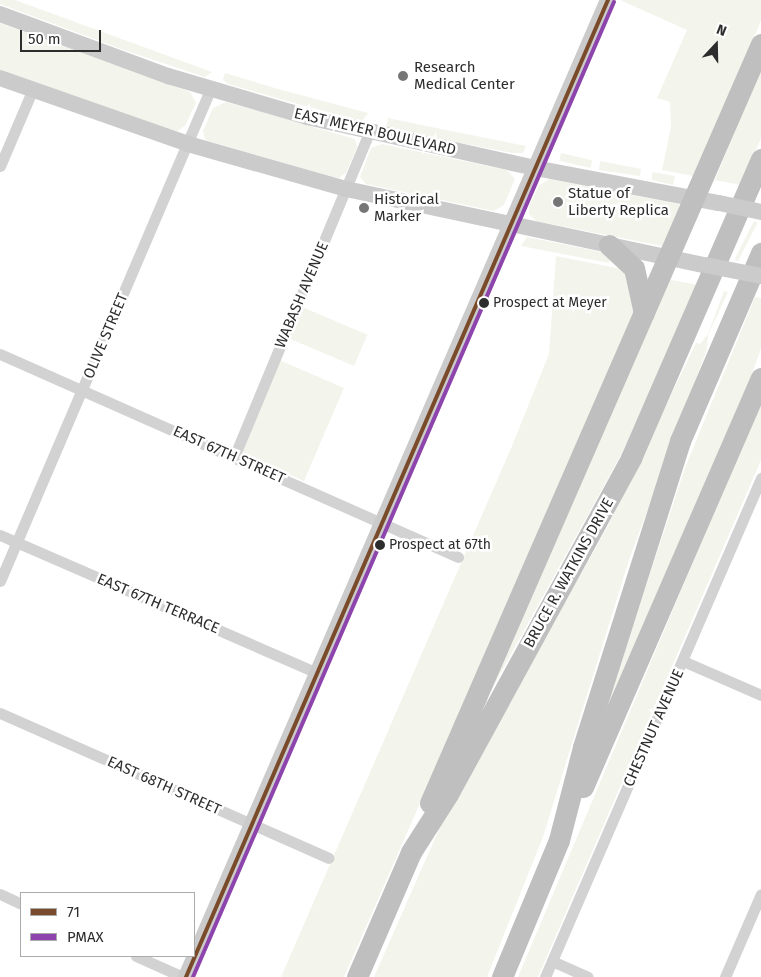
<!DOCTYPE html>
<html>
<head>
<meta charset="utf-8">
<style>
	body { margin:0 }
	#map { position:relative; width:761px; height:977px; overflow:hidden; background:#fff; font-family:"Fira Sans",sans-serif }
	div>[style] { position:absolute }
	.green>* { inset:0; background:#f3f4eb; transform-origin:0 0 }
	.street>* { height:11px; margin:-5.5px; padding:0 5.5px; transform-origin:5.5px; border-radius:5.5px; background:#d2d2d2 }
	.secondary>* { height:16px; margin:-8px; padding:0 8px; transform-origin:8px; border-radius:8px; background:#cbcbcb }
	.highway>* { height:21px; margin:-10.5px; padding:0 10.5px; transform-origin:10.5px; border-radius:10.5px; background:#bfbfbf }
	.secondary-bridge>* { height:16px; margin:-8px; padding:0 8px; transform-origin:8px; border-radius:8px; background:#cbcbcb }
	.bus-1>* { height:4px; margin:-2px; padding:0 2px; transform-origin:2px; border-radius:2px; background:#7a4b2a }
	.bus-2>* { height:4px; margin:-2px; padding:0 2px; transform-origin:2px; border-radius:2px; background:#8e44ad }
	.dots>* { width:14px; height:14px; translate:-50% -50%; box-sizing:border-box; border:2px solid #fff; border-radius:50% }
	span { translate:-50% -50%; white-space:nowrap; text-align:center; line-height:1.15; -webkit-text-stroke:5px #fff; paint-order:stroke }
	.bus-label { font-size:14px; color:#2d2d2d }
	.left { translate:0 -50%; text-align:left }
	.poi-label { font-size:15px; color:#2d2d2d }
	.street-label { font-size:15px; color:#2d2d2d }
	.legend { position:absolute; left:20px; top:892px; width:175px; height:65px; box-sizing:border-box; background:#fff; border:1px solid #ababab; margin:0; padding:6px 9px; list-style:none; font-size:15px; color:#2d2d2d }
	.legend li { display:flex; align-items:center; gap:10px; height:25px }
	.legend b { width:25px; border:1px solid #ababab }
	.north { position:absolute; left:691px; top:20px; width:50px; height:50px; -webkit-text-stroke:4px #fff; paint-order:stroke; rotate:21deg; font-size:14px; font-weight:700; line-height:20px; text-align:center; color:#2d2d2d }
	.north::after { content:''; display:block; margin:auto; width:18px; height:22px; background:#2d2d2d; clip-path:polygon(50% 0,100% 100%,50% 72%,0 100%) }
	.scale { position:absolute; left:20px; top:30px; width:81px; height:22px; box-sizing:border-box; border:2px solid #2d2d2d; border-top:0; padding-left:6px; font-size:15px; line-height:18px; white-space:nowrap; color:#2d2d2d; -webkit-text-stroke:4px #fff; paint-order:stroke }
</style>
</head>
<body>
<div id="map">
	<div class="green">
		<i style="clip-path:polygon(0 0,15px 0,212px 72px,205px 77px,124px 50px,0 4px)"></i>
		<i style="clip-path:polygon(761px 0,761px 21px,693px 176px,662px 170px,671px 127px,670px 102px,657px 98px,687px 30px,620px 0)"></i>
		<i style="clip-path:polygon(0 23px,190px 92px,196px 103px,185px 126px,177px 131px,169px 129px,0 70px)"></i>
		<i style="clip-path:polygon(761px 68px,761px 138px,741px 185px,715px 180px)"></i>
		<i style="clip-path:polygon(225px 73px,278px 89px,368px 113px,362px 121px,294px 103px,228px 84px,223px 80px)"></i>
		<i style="clip-path:polygon(226px 102px,355px 139px,357px 147px,346px 173px,339px 178px,333px 177px,205px 140px,203px 131px,213px 108px)"></i>
		<i style="clip-path:polygon(388px 118px,436px 128px,526px 146px,523px 153px,513px 153px,440px 139px,386px 127px)"></i>
		<i style="clip-path:polygon(382px 144px,507px 170px,515px 179px,504px 205px,494px 211px,366px 184px,360px 177px,371px 148px)"></i>
		<i style="left:561px;top:153px;width:32px;height:8px;rotate:13deg"></i>
		<i style="clip-path:polygon(600px 161px,641px 169px,640px 176px,599px 170px)"></i>
		<i style="clip-path:polygon(652px 172px,675px 176px,673px 185px,652px 180px)"></i>
		<i style="clip-path:polygon(550px 179px,679px 204px,680px 206px,662px 246px,536px 221px,529px 214px,529px 207px,539px 185px)"></i>
		<i style="left:754px;top:221px;width:4px;height:43px;rotate:27deg"></i>
		<i style="clip-path:polygon(527px 237px,602px 252px,611px 256px,609px 263px,521px 246px)"></i>
		<i style="clip-path:polygon(556px 256px,627px 270px,635px 311px,344px 977px,281px 977px,512px 446px,549px 354px)"></i>
		<i style="clip-path:polygon(666px 279px,698px 285px,623px 451px,487px 698px)"></i>
		<i style="clip-path:polygon(724px 291px,728px 292px,708px 335px,707px 349px,629px 560px,543px 837px,487px 977px,374px 977px,444px 818px,609px 524px,696px 343px,700px 344px,708px 334px)"></i>
		<i style="clip-path:polygon(755px 297px,761px 298px,761px 349px,724px 450px,595px 740px,685px 468px)"></i>
		<i style="left:302px;top:307px;width:71px;height:34px;rotate:23deg"></i>
		<i style="clip-path:polygon(279px 360px,344px 388px,304px 481px,245px 455px,241px 449px)"></i>
		<i style="clip-path:polygon(761px 401px,761px 460px,538px 977px,518px 977px)"></i>
	</div>
	<div class="street">
		<i style="left:0;top:166px;width:82px;rotate:-66.9deg"></i>
		<i style="left:0;top:354px;width:501px;rotate:23.9deg"></i>
		<i style="left:234px;top:457px;width:351px;rotate:-67.4deg"></i>
		<i style="left:0;top:535px;width:346px;rotate:23.5deg"></i>
		<i style="left:0;top:581px;width:534px;rotate:-66.84deg"></i>
		<i style="left:683px;top:661px;width:85px;rotate:23.6deg"></i>
		<i style="left:0;top:713px;width:359px;rotate:23.8deg"></i>
		<i style="left:0;top:894px;width:23px;rotate:25deg"></i>
		<i style="left:136px;top:956px;width:51px;rotate:24.1deg"></i>
		<i style="left:552px;top:961px;width:39px;rotate:24deg"></i>
		<i style="left:545px;top:977px;width:544px;rotate:-66.59deg"></i>
		<i style="left:725px;top:977px;width:90px;rotate:-66.6deg"></i>
	</div>
	<div class="secondary">
		<i style="left:0;top:14px;width:179px;rotate:20.3deg"></i>
		<i style="left:168px;top:76px;width:145px;rotate:16.4deg"></i>
		<i style="left:307px;top:117px;width:234px;rotate:12.6deg"></i>
		<i style="left:535px;top:168px;width:187px;rotate:10.8deg"></i>
		<i style="left:0;top:78px;width:199px;rotate:19.3deg"></i>
		<i style="left:188px;top:144px;width:164px;rotate:15.9deg"></i>
		<i style="left:346px;top:189px;width:367px;rotate:12deg"></i>
		<i style="left:186px;top:977px;width:1064px;rotate:-66.64deg"></i>
	</div>
	<div class="highway">
		<i style="left:609px;top:245px;width:34px;rotate:43deg"></i>
		<i style="left:634px;top:268px;width:46px;rotate:77.5deg"></i>
		<i style="left:583px;top:787px;width:446px;rotate:-66.5deg"></i>
		<i style="left:430px;top:803px;width:828px;rotate:-66.44deg"></i>
		<i style="left:357px;top:977px;width:136px;rotate:-66.6deg"></i>
		<i style="left:411px;top:852px;width:69px;rotate:-57.5deg"></i>
		<i style="left:448px;top:794px;width:383px;rotate:-61.4deg"></i>
		<i style="left:631px;top:458px;width:326px;rotate:-66.5deg"></i>
		<i style="left:502px;top:977px;width:148px;rotate:-67.4deg"></i>
		<i style="left:559px;top:840px;width:96px;rotate:-75.5deg"></i>
		<i style="left:583px;top:747px;width:321px;rotate:-72.4deg"></i>
		<i style="left:680px;top:441px;width:205px;rotate:-66.7deg"></i>
	</div>
	<div class="secondary-bridge">
		<i style="left:719px;top:203px;width:43px;rotate:12.1deg"></i>
		<i style="left:705px;top:265px;width:57px;rotate:11.1deg"></i>
	</div>
	<div class="bus-1">
		<i style="left:186px;top:977px;width:1064px;rotate:-66.64deg"></i>
	</div>
	<div class="bus-2">
		<i style="left:193px;top:977px;width:1062px;rotate:-66.65deg"></i>
	</div>
	<div class="dots">
		<i style="left:403px;top:76px;background:#767676"></i>
		<i style="left:558px;top:202px;background:#767676"></i>
		<i style="left:364px;top:208px;background:#767676"></i>
		<i style="left:484px;top:303px;background:#2d2d2d"></i>
		<i style="left:380px;top:545px;background:#2d2d2d"></i>
	</div>
	<div class="bus-label">
		<span class="left" style="left:493px;top:303px">Prospect at Meyer</span>
		<span class="left" style="left:389px;top:545px">Prospect at 67th</span>
	</div>
	<div class="poi-label">
		<span class="left" style="left:414px;top:76px">Research<br>Medical Center</span>
		<span class="left" style="left:568px;top:202px">Statue of<br>Liberty Replica</span>
		<span class="left" style="left:374px;top:208px">Historical<br>Marker</span>
	</div>
	<div class="street-label">
		<span style="left:375px;top:132px;rotate:13deg">EAST MEYER BOULEVARD</span>
		<span style="left:302px;top:295px;rotate:-67deg">WABASH AVENUE</span>
		<span style="left:106px;top:336px;rotate:-67deg">OLIVE STREET</span>
		<span style="left:229px;top:455px;rotate:24deg">EAST 67TH STREET</span>
		<span style="left:569px;top:573px;rotate:-61deg">BRUCE R. WATKINS DRIVE</span>
		<span style="left:158px;top:604px;rotate:23deg">EAST 67TH TERRACE</span>
		<span style="left:654px;top:728px;rotate:-66deg">CHESTNUT AVENUE</span>
		<span style="left:164px;top:786px;rotate:24deg">EAST 68TH STREET</span>
	</div>
	<ul class="legend">
	<li><b style="height:6px;background:#7a4b2a"></b>71</li>
	<li><b style="height:6px;background:#8e44ad"></b>PMAX</li>
	</ul>
	<div class="north">N</div>
	<div class="scale">50 m</div>
</div>
</body>
</html>
